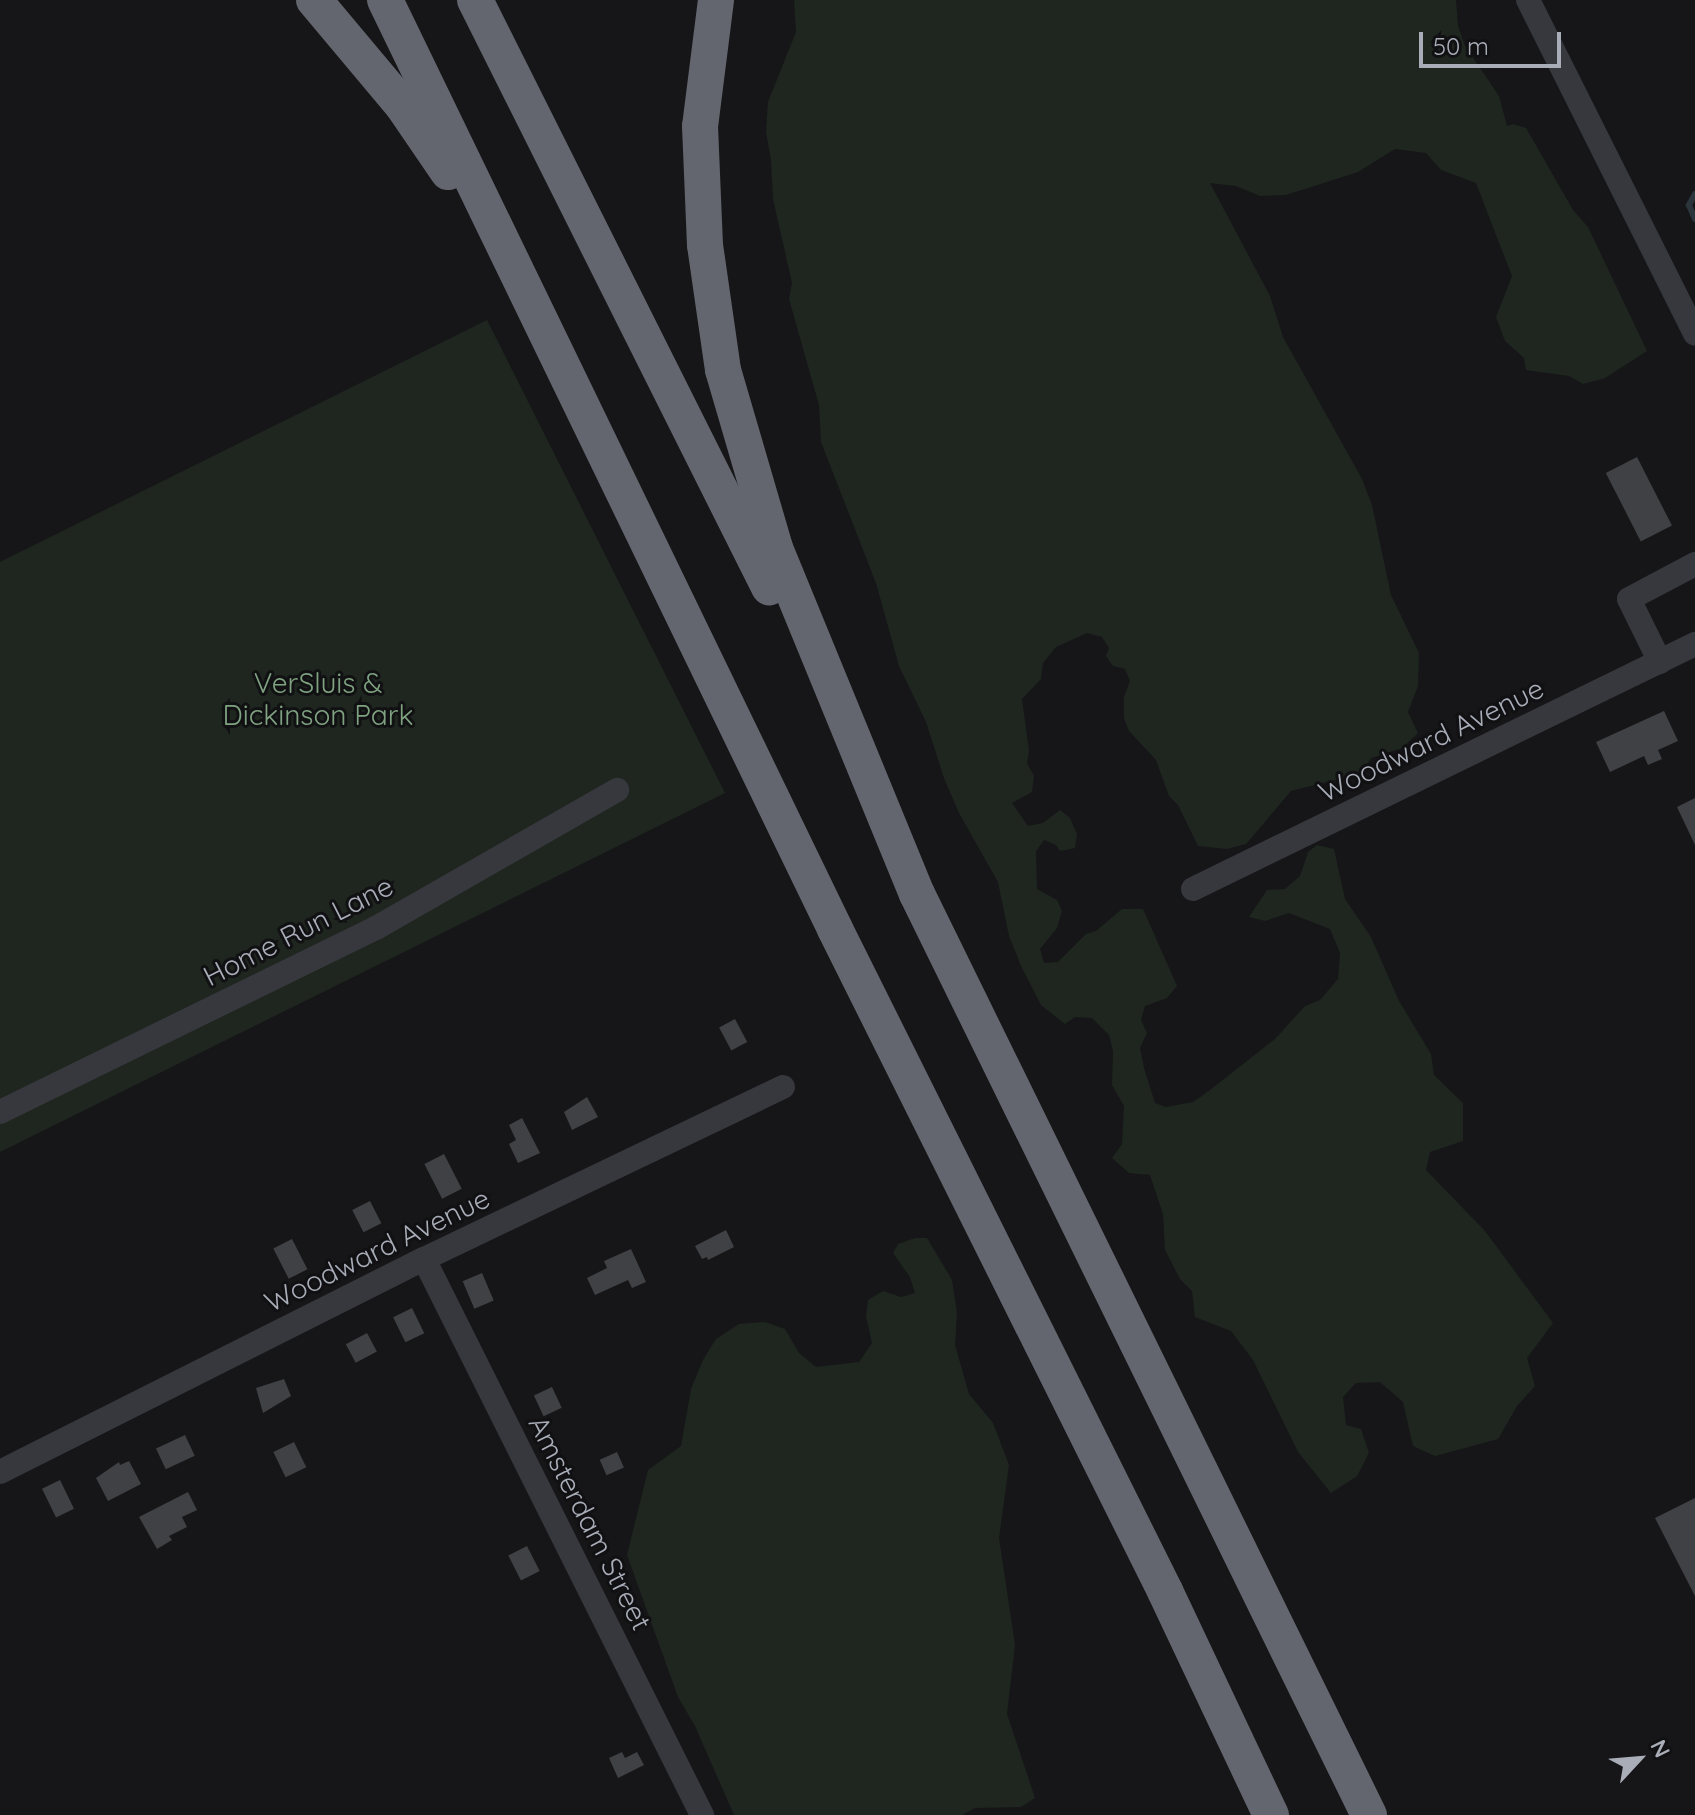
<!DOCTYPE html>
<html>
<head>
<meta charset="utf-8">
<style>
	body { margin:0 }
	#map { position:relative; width:1695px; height:1815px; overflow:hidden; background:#161618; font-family:Quicksand,sans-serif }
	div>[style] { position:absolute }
	.green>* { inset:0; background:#1e261f }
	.stream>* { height:6px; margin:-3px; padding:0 3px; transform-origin:3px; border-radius:3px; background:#2c353c }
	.building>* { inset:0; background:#404145; transform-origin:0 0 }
	.minor>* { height:24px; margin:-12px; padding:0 12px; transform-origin:12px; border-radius:12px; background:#37383d }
	.highway>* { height:36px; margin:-18px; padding:0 18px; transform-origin:18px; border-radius:18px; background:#63666e }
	span { translate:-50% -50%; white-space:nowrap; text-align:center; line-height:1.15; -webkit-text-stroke:6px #111113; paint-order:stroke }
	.park-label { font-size:28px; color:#7fa381 }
	.street-label { font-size:28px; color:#a8adb8 }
	.north { position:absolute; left:1599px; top:1719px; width:80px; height:80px; -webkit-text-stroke:6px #111113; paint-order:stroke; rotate:64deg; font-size:22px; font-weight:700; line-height:32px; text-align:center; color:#a8adb8 }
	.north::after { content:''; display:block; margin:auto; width:28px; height:36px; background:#a8adb8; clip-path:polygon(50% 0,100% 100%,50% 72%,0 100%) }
	.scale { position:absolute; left:1419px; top:32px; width:142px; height:36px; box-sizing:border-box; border:4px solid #a8adb8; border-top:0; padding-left:10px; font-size:24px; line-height:28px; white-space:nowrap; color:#a8adb8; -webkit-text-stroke:6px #111113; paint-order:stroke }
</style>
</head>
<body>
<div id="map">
	<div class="green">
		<i style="clip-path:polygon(794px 0,1456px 0,1458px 26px,1465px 46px,1499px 96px,1507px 126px,1513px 124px,1526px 128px,1573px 210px,1588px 227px,1647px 351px,1605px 378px,1583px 384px,1569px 376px,1526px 370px,1524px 358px,1505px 341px,1496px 317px,1512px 276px,1476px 183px,1441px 170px,1426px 153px,1395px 149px,1358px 172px,1286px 195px,1260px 196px,1236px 186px,1210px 183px,1270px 296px,1283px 337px,1362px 479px,1372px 505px,1391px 595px,1419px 653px,1418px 686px,1408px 712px,1418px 733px,1402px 748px,1371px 758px,1362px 773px,1291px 791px,1246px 844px,1227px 849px,1198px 846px,1178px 805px,1169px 796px,1156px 760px,1129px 731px,1124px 718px,1124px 697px,1130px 681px,1125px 669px,1113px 666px,1106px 656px,1109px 648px,1102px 637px,1087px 633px,1056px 647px,1043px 663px,1041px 679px,1022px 699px,1029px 751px,1027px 763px,1034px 776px,1032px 792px,1012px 803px,1028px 826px,1043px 823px,1060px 810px,1070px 818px,1077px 834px,1075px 848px,1060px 851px,1056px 845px,1044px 840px,1036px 851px,1037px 889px,1057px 900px,1062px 911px,1057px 928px,1040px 949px,1044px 963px,1058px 962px,1086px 934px,1096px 931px,1122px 909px,1143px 909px,1177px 986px,1167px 998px,1145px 1006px,1141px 1020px,1147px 1033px,1140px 1048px,1144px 1068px,1155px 1103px,1166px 1107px,1193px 1102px,1210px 1090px,1275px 1039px,1305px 1006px,1320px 1000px,1338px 979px,1340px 953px,1330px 929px,1289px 913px,1265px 921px,1249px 917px,1267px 890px,1285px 889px,1300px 876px,1308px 852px,1317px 845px,1334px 849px,1345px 899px,1371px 937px,1399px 1001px,1431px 1054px,1434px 1075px,1463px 1103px,1463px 1141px,1430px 1152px,1426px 1170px,1485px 1231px,1553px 1323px,1527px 1358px,1535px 1386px,1517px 1406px,1498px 1439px,1435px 1456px,1413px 1446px,1403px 1402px,1380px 1382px,1356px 1383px,1343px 1397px,1346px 1425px,1361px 1429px,1369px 1453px,1357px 1476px,1331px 1493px,1298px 1452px,1253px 1360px,1231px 1331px,1195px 1317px,1192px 1291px,1180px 1279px,1165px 1250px,1163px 1214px,1150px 1175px,1129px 1173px,1112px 1158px,1122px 1144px,1124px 1106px,1112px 1085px,1113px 1051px,1109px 1035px,1092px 1018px,1075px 1017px,1065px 1024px,1041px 1005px,1021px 966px,1009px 936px,998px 882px,959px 813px,944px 778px,926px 722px,899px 666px,876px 583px,821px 442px,819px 405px,789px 299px,792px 283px,773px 199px,771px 160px,766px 132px,768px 102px,796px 32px)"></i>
		<i style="clip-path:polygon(487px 320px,725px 793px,0 1152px,0 562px)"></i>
		<i style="clip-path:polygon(915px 1238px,927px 1238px,952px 1280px,957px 1313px,955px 1345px,969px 1394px,993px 1423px,1009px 1465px,999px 1538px,1015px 1645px,1007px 1714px,1035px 1798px,1021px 1807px,975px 1808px,962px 1815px,734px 1815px,695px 1726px,678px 1697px,627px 1555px,648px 1470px,681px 1446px,691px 1389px,703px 1360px,716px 1339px,739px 1324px,765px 1322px,785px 1329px,799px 1353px,816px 1367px,859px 1362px,872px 1343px,866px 1316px,868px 1300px,883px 1291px,901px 1297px,915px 1293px,910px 1277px,893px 1253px,898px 1244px)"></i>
	</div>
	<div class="stream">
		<i style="left:1695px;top:194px;width:13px;rotate:119deg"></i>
		<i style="left:1689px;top:205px;width:15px;rotate:67deg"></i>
	</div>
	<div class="building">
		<i style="left:1637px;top:457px;width:77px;height:35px;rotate:63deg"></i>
		<i style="clip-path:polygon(1664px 711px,1678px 741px,1658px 750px,1662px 759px,1648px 765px,1644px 756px,1610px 772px,1596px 742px)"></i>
		<i style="clip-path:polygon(1695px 798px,1695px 845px,1677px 807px)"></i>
		<i style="left:735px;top:1019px;width:26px;height:18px;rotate:62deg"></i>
		<i style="clip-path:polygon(587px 1097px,598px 1117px,572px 1130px,564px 1112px)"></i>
		<i style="clip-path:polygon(522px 1118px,540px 1153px,518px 1163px,509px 1144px,516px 1140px,509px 1125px)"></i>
		<i style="left:444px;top:1154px;width:39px;height:22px;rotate:63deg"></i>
		<i style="left:370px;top:1201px;width:25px;height:20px;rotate:63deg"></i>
		<i style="clip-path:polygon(726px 1230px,734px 1247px,708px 1260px,707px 1257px,702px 1259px,695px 1246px)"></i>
		<i style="left:292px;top:1239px;width:34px;height:21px;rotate:63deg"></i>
		<i style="clip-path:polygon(631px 1249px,646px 1282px,632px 1288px,628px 1280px,595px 1295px,587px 1278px,607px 1268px,604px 1261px)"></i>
		<i style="left:482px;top:1273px;width:30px;height:21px;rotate:67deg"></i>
		<i style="left:412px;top:1308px;width:28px;height:21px;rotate:64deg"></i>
		<i style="left:367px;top:1333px;width:21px;height:24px;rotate:62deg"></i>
		<i style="clip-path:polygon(284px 1379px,291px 1396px,263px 1413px,256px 1388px)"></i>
		<i style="left:552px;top:1387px;width:23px;height:20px;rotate:65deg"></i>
		<i style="left:185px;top:1435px;width:23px;height:32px;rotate:65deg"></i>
		<i style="left:294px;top:1442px;width:28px;height:23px;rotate:64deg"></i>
		<i style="left:617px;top:1452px;width:17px;height:19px;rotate:66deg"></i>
		<i style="clip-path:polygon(129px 1461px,141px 1484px,108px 1501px,96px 1478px,119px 1462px,120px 1465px)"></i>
		<i style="left:60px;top:1480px;width:32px;height:20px;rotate:64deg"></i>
		<i style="clip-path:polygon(188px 1492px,197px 1510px,182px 1517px,187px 1527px,169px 1536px,172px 1540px,157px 1549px,139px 1517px)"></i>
		<i style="clip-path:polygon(1695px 1498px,1695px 1596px,1655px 1518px)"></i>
		<i style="left:527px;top:1546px;width:28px;height:21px;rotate:63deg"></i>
		<i style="clip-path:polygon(622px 1752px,625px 1758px,637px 1752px,644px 1765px,618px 1778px,609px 1758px)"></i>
	</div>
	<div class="minor">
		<i style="left:1528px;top:0;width:373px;rotate:63.4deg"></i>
		<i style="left:1660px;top:662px;width:70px;rotate:-116.2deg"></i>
		<i style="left:1629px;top:599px;width:75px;rotate:-27.9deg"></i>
		<i style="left:1193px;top:889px;width:559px;rotate:-26.01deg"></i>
		<i style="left:0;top:1112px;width:419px;rotate:-26.1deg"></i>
		<i style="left:376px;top:928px;width:278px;rotate:-29.8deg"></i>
		<i style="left:424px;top:1259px;width:622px;rotate:63.43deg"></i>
		<i style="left:0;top:1472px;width:474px;rotate:-26.7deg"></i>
		<i style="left:424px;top:1259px;width:398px;rotate:-25.6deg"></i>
	</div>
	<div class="highway">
		<i style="left:314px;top:0;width:138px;rotate:50deg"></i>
		<i style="left:403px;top:106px;width:80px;rotate:55.7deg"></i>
		<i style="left:385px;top:0;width:1032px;rotate:64.15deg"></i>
		<i style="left:835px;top:929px;width:740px;rotate:63.5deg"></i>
		<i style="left:1165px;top:1591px;width:248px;rotate:64.7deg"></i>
		<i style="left:475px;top:0;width:657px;rotate:63.4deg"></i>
		<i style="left:716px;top:0;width:127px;rotate:97.2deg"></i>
		<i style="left:700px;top:126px;width:119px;rotate:87.6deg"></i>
		<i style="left:705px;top:245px;width:126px;rotate:81.8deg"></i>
		<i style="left:723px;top:370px;width:185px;rotate:73.7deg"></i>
		<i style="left:775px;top:548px;width:374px;rotate:67.7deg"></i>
		<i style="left:917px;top:894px;width:1026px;rotate:63.86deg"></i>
	</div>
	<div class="park-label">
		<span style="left:318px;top:699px">VerSluis &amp;<br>Dickinson Park</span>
	</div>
	<div class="street-label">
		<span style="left:1431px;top:740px;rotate:-26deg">Woodward Avenue</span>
		<span style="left:298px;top:931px;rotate:-27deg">Home Run Lane</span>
		<span style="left:377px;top:1250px;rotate:-26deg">Woodward Avenue</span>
		<span style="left:590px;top:1523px;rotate:63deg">Amsterdam Street</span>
	</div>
	<div class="north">N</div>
	<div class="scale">50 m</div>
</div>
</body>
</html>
